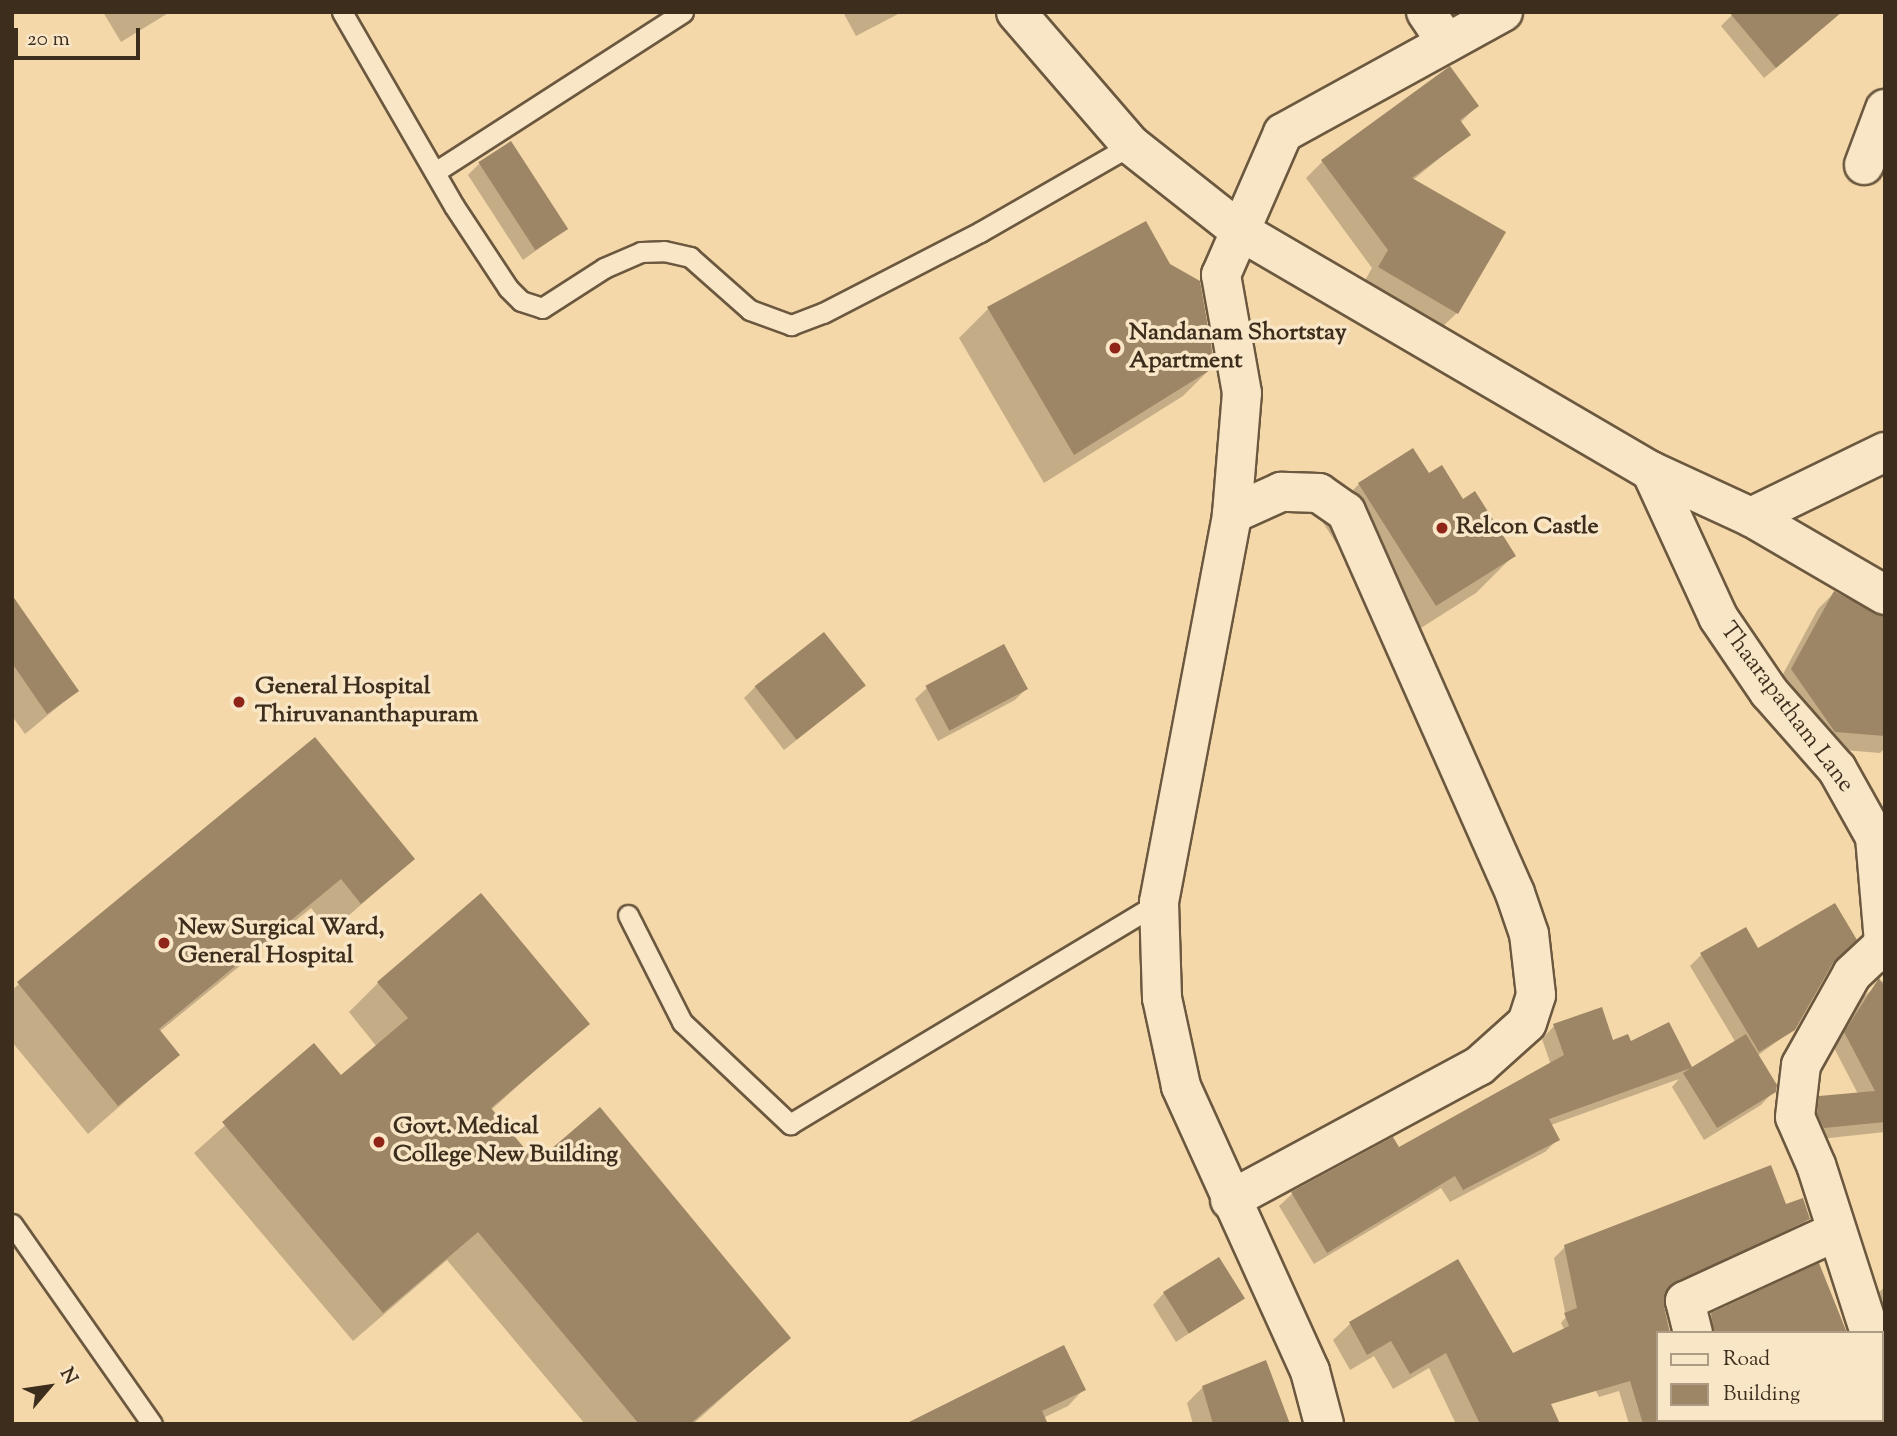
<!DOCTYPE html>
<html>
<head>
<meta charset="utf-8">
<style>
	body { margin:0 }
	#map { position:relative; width:1897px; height:1436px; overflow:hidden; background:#f5d8a9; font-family:"Sorts Mill Goudy",serif }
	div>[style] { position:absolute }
	.shadow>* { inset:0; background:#0003 }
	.building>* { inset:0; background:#9d8665; transform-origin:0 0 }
	.roads { filter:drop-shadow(2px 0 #6b583f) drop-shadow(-2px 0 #6b583f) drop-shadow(0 2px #6b583f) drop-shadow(0 -2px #6b583f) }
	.lane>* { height:19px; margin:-9.5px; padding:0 9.5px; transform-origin:9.5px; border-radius:9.5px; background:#f8e6c7 }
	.street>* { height:38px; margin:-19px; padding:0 19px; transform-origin:19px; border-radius:19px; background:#f8e6c7 }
	.secondary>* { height:38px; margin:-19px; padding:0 19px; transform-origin:19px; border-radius:19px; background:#f8e6c7 }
	.dots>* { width:19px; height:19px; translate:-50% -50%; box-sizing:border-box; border:4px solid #f8e6c7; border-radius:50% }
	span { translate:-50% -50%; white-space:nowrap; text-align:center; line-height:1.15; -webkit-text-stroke:7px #f8e6c7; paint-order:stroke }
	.poi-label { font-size:24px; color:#3d2d1c; font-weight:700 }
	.left { translate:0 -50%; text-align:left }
	.street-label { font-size:24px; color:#3d2d1c }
	.frame { position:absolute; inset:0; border:14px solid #3d2d1c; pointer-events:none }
	.legend { position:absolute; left:1656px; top:1331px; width:228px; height:91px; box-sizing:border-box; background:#f8e6c7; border:2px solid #ad9c83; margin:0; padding:9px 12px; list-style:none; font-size:21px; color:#3d2d1c }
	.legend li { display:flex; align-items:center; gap:14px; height:35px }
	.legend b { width:35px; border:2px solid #ad9c83 }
	.north { position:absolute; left:14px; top:1352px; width:70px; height:70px; -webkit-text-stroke:5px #f8e6c7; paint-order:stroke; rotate:61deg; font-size:19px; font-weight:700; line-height:28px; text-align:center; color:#3d2d1c }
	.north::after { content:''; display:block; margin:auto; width:24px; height:32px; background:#3d2d1c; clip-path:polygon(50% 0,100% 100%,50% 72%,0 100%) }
	.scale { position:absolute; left:14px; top:28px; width:126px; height:32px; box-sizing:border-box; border:4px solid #3d2d1c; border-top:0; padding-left:9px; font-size:21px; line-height:24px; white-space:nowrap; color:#3d2d1c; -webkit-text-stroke:5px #f8e6c7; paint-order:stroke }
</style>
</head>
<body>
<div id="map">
	<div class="shadow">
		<i style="clip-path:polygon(103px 12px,170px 12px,121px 42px)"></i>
		<i style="clip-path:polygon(843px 12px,902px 12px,856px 36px)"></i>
		<i style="clip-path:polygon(1735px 12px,1812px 38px,1764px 78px,1721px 26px)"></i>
		<i style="clip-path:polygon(1477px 106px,1460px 123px,1469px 134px,1413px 180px,1457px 313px,1440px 329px,1363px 284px,1372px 268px,1306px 178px,1323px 161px)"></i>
		<i style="clip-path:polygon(479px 164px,567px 228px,523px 260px,468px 175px)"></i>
		<i style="clip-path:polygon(989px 308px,1213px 366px,1183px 396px,1044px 483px,959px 338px)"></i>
		<i style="clip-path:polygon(1429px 476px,1462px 502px,1513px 556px,1476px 593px,1399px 642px,1322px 521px,1359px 484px)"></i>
		<i style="clip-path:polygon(1834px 593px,1873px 616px,1885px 616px,1885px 748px,1880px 753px,1819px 748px,1776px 687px,1818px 609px)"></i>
		<i style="clip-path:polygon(12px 598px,77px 691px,25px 734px,12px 716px)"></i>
		<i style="clip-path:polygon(864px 686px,784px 750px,744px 698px,755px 687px)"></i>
		<i style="clip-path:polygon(927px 688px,1026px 689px,1015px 700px,938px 741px,915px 699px)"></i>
		<i style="clip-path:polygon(315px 739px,413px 859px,330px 932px,311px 908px,159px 1032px,178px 1055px,88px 1134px,12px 1042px,12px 990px)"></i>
		<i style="clip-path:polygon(1758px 951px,1831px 962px,1794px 1029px,1757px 1056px,1774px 1091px,1761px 1105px,1704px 1140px,1672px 1087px,1679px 1079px,1551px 1125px,1558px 1139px,1545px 1152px,1450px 1202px,1441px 1188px,1314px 1264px,1279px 1206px,1292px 1194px,1398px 1149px,1551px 1065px,1542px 1039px,1554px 1026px,1630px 1044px,1668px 1024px,1692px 1070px,1736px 1043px,1690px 966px,1701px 955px)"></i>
		<i style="clip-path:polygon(1885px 979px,1885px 1132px,1811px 1140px,1807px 1111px,1820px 1098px,1858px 1094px,1833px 1046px,1857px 1002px)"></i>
		<i style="clip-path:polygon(378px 983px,588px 1023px,490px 1111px,536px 1164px,789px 1338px,693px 1424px,585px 1424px,447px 1260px,353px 1341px,194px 1153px,314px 1046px,341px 1077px,377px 1047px,349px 1012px)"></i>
		<i style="clip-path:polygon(1785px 1207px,1808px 1219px,1797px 1230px,1665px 1293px,1657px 1333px,1657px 1420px,1687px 1424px,1629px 1424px,1619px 1391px,1599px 1397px,1561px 1323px,1566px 1317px,1554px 1258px,1565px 1247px)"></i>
		<i style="clip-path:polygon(1458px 1262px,1512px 1355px,1558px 1424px,1456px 1424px,1429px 1368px,1393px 1389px,1374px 1356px,1350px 1370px,1333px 1340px,1350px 1324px)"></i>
		<i style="clip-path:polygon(1885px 1287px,1885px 1337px,1866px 1303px)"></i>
		<i style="clip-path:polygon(1164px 1293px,1242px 1298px,1176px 1342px,1153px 1305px)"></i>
		<i style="clip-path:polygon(1712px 1315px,1846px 1333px,1701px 1333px,1700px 1326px)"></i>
		<i style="clip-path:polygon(1203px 1387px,1288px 1424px,1193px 1424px,1187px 1403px)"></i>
		<i style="clip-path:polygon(1084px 1389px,1068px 1406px,1043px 1418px,909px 1424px)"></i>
	</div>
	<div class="building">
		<i style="clip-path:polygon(1729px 12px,1842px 12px,1776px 68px)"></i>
		<i style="clip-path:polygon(1450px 66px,1479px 106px,1460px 120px,1471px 135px,1412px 178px,1506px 232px,1458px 314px,1378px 267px,1388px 250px,1321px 160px)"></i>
		<i style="left:511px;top:141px;width:105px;height:39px;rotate:57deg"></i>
		<i style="clip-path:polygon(1146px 221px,1170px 264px,1200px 281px,1215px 367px,1074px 455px,987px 307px)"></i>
		<i style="clip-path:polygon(1413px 448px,1429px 473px,1442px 465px,1463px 499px,1475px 491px,1516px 556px,1436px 606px,1358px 483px)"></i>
		<i style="clip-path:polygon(1834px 591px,1885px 617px,1885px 736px,1835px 732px,1791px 669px)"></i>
		<i style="clip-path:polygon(12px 595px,79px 691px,47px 714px,12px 663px)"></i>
		<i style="left:824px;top:632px;width:68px;height:88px;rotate:52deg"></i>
		<i style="left:1004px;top:644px;width:51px;height:89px;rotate:62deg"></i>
		<i style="clip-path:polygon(315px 737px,415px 859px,361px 904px,341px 879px,159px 1029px,180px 1055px,118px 1106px,17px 982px)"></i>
		<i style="clip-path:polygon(481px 893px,590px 1024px,491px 1108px,536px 1162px,600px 1107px,791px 1338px,690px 1424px,639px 1424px,478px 1232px,383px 1313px,222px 1122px,314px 1043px,341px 1075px,408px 1018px,377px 982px)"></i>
		<i style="clip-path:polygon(1835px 903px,1857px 940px,1833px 963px,1795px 1030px,1759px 1052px,1700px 953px,1746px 927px,1758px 948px)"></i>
		<i style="clip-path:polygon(1879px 978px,1885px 987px,1885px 1122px,1824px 1128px,1817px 1114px,1819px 1096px,1875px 1091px,1844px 1032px)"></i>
		<i style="clip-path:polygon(1602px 1007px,1613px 1040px,1628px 1034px,1631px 1041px,1669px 1022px,1692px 1067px,1746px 1034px,1777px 1085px,1776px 1092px,1717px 1128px,1683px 1073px,1691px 1068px,1549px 1119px,1560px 1140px,1463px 1190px,1455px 1176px,1327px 1253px,1291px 1192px,1393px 1137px,1399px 1147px,1564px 1055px,1553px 1024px)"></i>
		<i style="clip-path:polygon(1771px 1165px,1786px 1204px,1803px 1198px,1810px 1219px,1668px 1288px,1664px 1306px,1670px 1333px,1657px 1333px,1657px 1424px,1643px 1424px,1630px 1381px,1551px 1404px,1560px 1424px,1480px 1424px,1446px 1353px,1410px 1374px,1391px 1341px,1367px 1355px,1349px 1322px,1458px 1259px,1513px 1353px,1569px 1326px,1564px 1313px,1577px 1308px,1564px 1245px)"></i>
		<i style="left:1219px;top:1257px;width:49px;height:66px;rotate:58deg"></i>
		<i style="clip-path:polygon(1819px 1263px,1847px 1333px,1714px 1333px,1711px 1313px)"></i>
		<i style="clip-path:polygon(1064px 1345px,1086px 1390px,1042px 1411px,1048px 1424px,905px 1424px)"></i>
		<i style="clip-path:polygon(1266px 1360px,1290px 1424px,1213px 1424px,1202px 1386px)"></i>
	</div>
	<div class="roads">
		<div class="lane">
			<i style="left:342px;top:12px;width:224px;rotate:60deg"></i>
			<i style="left:454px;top:206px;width:98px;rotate:56.6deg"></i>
			<i style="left:508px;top:288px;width:18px;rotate:45deg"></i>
			<i style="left:521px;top:301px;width:22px;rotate:18deg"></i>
			<i style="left:542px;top:308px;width:74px;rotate:-32.8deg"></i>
			<i style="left:604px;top:268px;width:40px;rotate:-23.4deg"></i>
			<i style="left:641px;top:252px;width:23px;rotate:-2deg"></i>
			<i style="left:664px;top:251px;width:27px;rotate:13deg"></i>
			<i style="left:690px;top:257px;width:80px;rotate:41.5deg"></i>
			<i style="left:750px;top:310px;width:44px;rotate:20.1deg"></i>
			<i style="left:791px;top:325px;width:34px;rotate:-21deg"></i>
			<i style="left:823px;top:313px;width:177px;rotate:-27.3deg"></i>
			<i style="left:980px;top:232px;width:174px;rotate:-29.9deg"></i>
			<i style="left:435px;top:172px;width:295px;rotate:-32.8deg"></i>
			<i style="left:628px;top:915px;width:120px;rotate:63.2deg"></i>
			<i style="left:682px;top:1022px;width:149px;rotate:43.4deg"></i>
			<i style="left:790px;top:1124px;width:431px;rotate:-31deg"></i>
			<i style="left:12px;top:1224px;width:244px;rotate:55deg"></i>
		</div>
		<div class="street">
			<i style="left:1426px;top:12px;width:37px;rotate:56deg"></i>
			<i style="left:1864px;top:165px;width:60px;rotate:-69.4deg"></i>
			<i style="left:1651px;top:471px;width:161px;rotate:65.3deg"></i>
			<i style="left:1718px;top:617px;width:91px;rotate:55.8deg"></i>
			<i style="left:1769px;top:692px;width:103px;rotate:48.6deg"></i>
			<i style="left:1837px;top:769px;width:78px;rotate:60.8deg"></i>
			<i style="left:1875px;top:837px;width:116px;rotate:85.1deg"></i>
			<i style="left:1751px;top:517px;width:149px;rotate:-25.9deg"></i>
			<i style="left:1230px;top:1200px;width:283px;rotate:-28.3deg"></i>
			<i style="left:1479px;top:1066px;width:64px;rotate:-41.9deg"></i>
			<i style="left:1527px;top:1023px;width:29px;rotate:-72deg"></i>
			<i style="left:1536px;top:995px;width:61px;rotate:-96.5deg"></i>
			<i style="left:1529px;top:934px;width:43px;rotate:-108.9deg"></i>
			<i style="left:1515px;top:893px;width:417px;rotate:-113.9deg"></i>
			<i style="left:1346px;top:512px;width:33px;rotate:-145deg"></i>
			<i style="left:1319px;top:493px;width:38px;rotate:-178deg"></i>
			<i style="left:1281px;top:492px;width:54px;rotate:155.8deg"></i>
			<i style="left:1693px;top:1333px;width:33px;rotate:-104deg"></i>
			<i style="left:1685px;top:1301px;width:167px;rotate:-24.7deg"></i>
			<i style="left:1870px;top:1333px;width:176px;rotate:-107.8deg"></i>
			<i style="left:1816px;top:1165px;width:52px;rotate:-113.6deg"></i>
			<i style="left:1795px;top:1117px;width:52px;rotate:-83.4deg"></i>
			<i style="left:1801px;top:1065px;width:104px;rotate:-60.7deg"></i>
			<i style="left:1852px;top:974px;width:40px;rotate:-43deg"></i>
			<i style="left:1881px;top:1368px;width:11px;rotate:68deg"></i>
			<i style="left:1743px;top:1420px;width:5px;rotate:53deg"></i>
		</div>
		<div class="secondary">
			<i style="left:1016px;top:12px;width:176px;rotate:49.2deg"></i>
			<i style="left:1131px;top:145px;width:139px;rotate:38.3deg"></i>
			<i style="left:1240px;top:231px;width:476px;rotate:30.3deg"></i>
			<i style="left:1651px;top:471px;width:110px;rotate:24.7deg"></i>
			<i style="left:1751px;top:517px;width:155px;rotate:30.2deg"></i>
			<i style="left:1324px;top:1424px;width:55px;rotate:-104.8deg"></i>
			<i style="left:1310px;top:1371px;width:313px;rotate:-114.4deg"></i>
			<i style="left:1181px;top:1086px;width:90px;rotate:-102.2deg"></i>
			<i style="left:1162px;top:998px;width:96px;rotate:-91.8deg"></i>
			<i style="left:1159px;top:902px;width:395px;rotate:-79.3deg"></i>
			<i style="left:1232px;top:514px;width:121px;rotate:-85.3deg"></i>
			<i style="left:1242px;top:393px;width:120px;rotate:-100.1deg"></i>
			<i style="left:1221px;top:275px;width:155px;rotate:-66.4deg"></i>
			<i style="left:1283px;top:133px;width:251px;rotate:-28.8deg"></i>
		</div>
	</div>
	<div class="dots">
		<i style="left:1115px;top:348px;background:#8f2418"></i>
		<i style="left:1442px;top:528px;background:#8f2418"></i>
		<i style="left:239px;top:702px;background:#8f2418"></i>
		<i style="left:164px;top:943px;background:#8f2418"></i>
		<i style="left:379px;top:1142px;background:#8f2418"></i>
	</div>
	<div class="poi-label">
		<span class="left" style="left:1129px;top:348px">Nandanam Shortstay<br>Apartment</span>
		<span class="left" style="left:1456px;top:528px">Relcon Castle</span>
		<span class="left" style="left:255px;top:702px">General Hospital<br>Thiruvananthapuram</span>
		<span class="left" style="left:178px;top:943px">New Surgical Ward,<br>General Hospital</span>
		<span class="left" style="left:393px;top:1142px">Govt. Medical<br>College New Building</span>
	</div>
	<div class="street-label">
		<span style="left:1786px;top:708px;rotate:53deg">Thaarapatham Lane</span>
	</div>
	<div class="frame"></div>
	<ul class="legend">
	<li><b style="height:9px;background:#f8e6c7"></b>Road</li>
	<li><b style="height:19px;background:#9d8665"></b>Building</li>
	</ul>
	<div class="north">N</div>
	<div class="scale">20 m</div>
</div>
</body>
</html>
